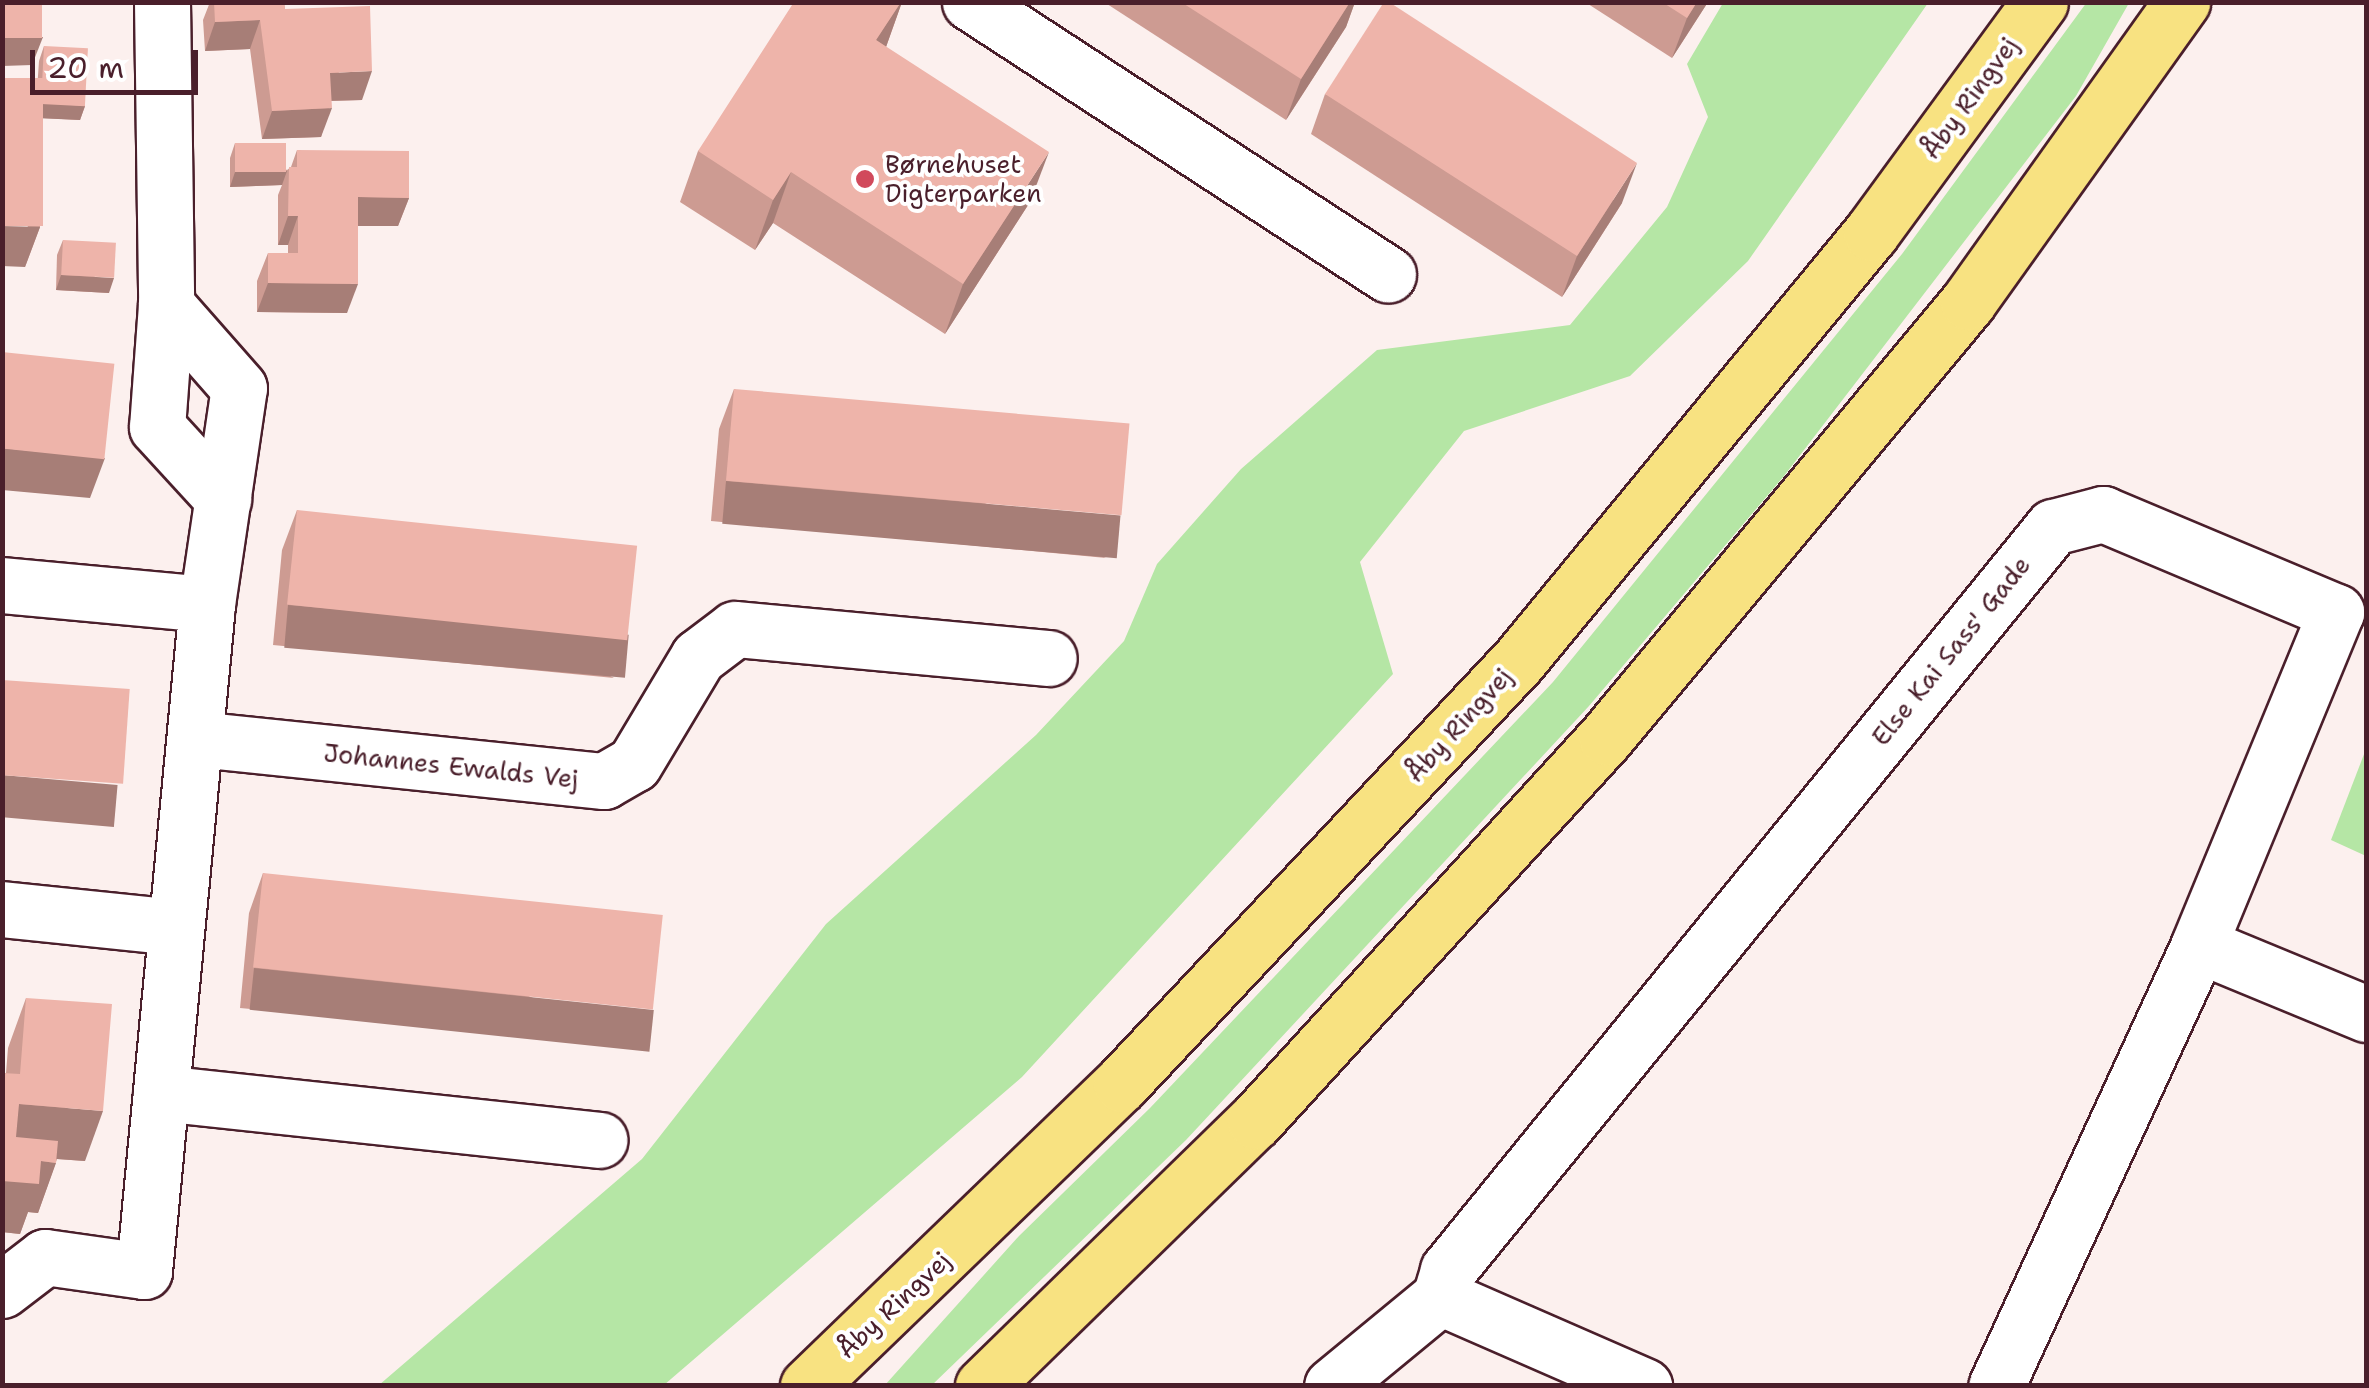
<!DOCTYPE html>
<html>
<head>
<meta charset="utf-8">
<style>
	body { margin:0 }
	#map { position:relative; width:2369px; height:1388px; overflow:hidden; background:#fcf0ee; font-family:"Shantell Sans",sans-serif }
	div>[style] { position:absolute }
	.green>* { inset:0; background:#b5e6a5 }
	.roads { filter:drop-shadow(2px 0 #4a1f2b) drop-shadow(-2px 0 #4a1f2b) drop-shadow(0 2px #4a1f2b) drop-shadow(0 -2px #4a1f2b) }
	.minor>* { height:55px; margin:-27.5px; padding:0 27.5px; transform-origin:27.5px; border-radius:27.5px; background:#fff }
	.major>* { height:55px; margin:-27.5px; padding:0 27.5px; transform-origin:27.5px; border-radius:27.5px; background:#f8e281 }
	.wall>* { inset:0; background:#cd9b92 }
	.shaded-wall>* { inset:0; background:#a77e77; transform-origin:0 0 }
	.building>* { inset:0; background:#eeb4aa; transform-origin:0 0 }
	.dots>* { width:28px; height:28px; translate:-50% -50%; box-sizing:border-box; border:5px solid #fff; border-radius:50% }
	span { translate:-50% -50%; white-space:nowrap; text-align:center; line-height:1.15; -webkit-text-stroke:8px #fff; paint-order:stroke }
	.street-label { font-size:25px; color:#4a1f2b }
	.poi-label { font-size:25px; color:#4a1f2b }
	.left { translate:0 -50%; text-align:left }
	.frame { position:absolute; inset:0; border:5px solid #4a1f2b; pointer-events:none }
	.scale { position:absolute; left:30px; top:50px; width:168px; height:45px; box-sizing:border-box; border:5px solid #4a1f2b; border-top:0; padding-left:12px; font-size:30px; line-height:35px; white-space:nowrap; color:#4a1f2b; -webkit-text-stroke:8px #fff; paint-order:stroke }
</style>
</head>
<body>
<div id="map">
	<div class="green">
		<i style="clip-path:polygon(2087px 2px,2129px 3px,2076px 96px,1784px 476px,1589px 706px,1186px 1140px,932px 1385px,885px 1385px,1019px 1236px,1150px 1108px,1553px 682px,1902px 254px)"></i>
		<i style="clip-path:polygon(1723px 3px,1928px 3px,1748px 261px,1630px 376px,1464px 431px,1360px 562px,1393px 674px,1022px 1077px,664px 1385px,379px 1385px,642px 1159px,826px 924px,1036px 735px,1124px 641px,1157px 564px,1241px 469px,1377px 350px,1570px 325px,1667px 207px,1708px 117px,1687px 64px)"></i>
		<i style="clip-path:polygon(2366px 749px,2366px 856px,2331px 840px)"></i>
	</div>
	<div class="roads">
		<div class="minor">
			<i style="left:162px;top:2px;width:303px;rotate:89.2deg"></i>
			<i style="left:166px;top:305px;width:122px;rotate:94.2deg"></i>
			<i style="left:157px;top:427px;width:98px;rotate:47.5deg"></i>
			<i style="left:970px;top:2px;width:499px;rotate:33.1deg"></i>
			<i style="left:2px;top:585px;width:206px;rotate:5.3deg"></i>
			<i style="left:197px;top:739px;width:409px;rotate:5.9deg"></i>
			<i style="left:604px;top:781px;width:34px;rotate:-30deg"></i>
			<i style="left:634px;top:764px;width:125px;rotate:-59.1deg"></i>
			<i style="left:698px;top:657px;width:46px;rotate:-37.1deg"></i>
			<i style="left:735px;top:629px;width:315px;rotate:5.3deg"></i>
			<i style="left:2px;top:909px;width:175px;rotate:5.9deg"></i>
			<i style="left:2199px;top:945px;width:181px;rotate:22.4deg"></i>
			<i style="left:161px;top:1093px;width:441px;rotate:6.1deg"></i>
			<i style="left:2px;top:1290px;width:54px;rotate:-37.5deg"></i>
			<i style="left:45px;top:1257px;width:100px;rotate:8deg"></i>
			<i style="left:144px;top:1271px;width:670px;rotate:-84.6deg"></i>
			<i style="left:207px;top:604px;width:218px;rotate:-81.6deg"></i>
			<i style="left:239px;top:388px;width:111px;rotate:-131.3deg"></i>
			<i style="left:1440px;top:1297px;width:28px;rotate:-73deg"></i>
			<i style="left:1448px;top:1270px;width:958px;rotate:-50.85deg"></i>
			<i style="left:2053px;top:527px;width:52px;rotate:-14.6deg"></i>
			<i style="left:2103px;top:514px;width:253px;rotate:22.8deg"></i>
			<i style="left:2336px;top:612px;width:360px;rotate:112.4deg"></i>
			<i style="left:2199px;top:945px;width:485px;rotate:114.7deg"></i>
			<i style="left:1332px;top:1386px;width:140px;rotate:-39.5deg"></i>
			<i style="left:1440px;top:1297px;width:223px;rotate:23.6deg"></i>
		</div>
		<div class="major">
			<i style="left:808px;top:1386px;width:435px;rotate:-44deg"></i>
			<i style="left:1121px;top:1084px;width:582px;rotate:-46.81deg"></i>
			<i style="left:1519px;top:660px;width:553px;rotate:-50.5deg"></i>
			<i style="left:1871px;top:233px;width:286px;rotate:-53.8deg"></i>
			<i style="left:983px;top:1386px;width:380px;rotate:-44.3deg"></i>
			<i style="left:1255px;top:1121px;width:520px;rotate:-47.57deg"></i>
			<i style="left:1606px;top:737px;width:566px;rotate:-50.23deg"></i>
			<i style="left:1968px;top:302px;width:369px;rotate:-54.5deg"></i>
		</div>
	</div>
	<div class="wall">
		<i style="clip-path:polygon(210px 2px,284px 2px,285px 9px,362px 100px,331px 101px,321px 137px,262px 139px,250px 49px,205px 51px,203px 20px)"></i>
		<i style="clip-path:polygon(902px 2px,886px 47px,1030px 202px,945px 334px,773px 223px,755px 250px,680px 202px,698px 151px)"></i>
		<i style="clip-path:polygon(1104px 2px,1355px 2px,1346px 27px,1286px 120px)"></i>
		<i style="clip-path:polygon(1585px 2px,1708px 2px,1672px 58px)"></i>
		<i style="clip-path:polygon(44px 46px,85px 106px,80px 120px,42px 118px,40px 227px,25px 267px,39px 61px)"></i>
		<i style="clip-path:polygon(1325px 94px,1622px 203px,1562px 297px,1311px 134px)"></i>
		<i style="clip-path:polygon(235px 143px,287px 170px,291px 167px,297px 150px,409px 198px,398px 226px,358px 226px,347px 313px,257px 312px,257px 281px,268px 253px,288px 253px,288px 245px,278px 245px,278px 195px,282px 185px,230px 187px,230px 158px)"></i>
		<i style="clip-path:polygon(63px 240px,109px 293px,56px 290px,57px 255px)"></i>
		<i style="clip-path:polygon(734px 389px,1106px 558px,711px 521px,719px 429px)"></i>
		<i style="clip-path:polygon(297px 510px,614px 678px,273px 645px,282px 550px)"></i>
		<i style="clip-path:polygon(263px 873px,639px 1047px,240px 1008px,249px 913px)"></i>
		<i style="clip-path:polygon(26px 998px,85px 1161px,57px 1159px,38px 1213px,28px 1212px,20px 1234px,2px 1232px,2px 1073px,6px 1073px,8px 1048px)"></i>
	</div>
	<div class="shaded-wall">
		<i style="clip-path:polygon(901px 2px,902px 2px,886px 47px,876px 40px)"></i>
		<i style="clip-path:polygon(1350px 2px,1355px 2px,1346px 27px,1286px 120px,1301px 79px)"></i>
		<i style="clip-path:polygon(1697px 2px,1708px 2px,1672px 58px,1687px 18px)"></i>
		<i style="clip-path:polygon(260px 20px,250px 49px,205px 51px,215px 22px)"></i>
		<i style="clip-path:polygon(43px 37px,32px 65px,2px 66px,2px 38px)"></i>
		<i style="clip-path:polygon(372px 71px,362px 100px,320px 101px,330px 73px)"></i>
		<i style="clip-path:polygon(42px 103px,85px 106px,80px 120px,36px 118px)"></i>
		<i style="clip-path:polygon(332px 108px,321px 137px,262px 139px,272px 111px)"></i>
		<i style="clip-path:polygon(1049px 152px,1030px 202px,945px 334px,963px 284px)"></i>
		<i style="clip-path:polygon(1637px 163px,1622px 203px,1562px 297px,1577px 256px)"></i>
		<i style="clip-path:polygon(287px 171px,282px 185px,230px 187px,235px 172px)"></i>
		<i style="clip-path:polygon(791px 172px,773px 223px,755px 250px,773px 200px)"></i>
		<i style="clip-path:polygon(358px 197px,409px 198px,398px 226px,348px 226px)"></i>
		<i style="clip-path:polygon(288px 216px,298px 216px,288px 245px,278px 245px)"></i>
		<i style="clip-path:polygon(2px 226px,40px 227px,25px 267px,2px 266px)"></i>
		<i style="clip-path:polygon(61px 275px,114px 278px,109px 293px,56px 290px)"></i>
		<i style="clip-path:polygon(268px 283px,358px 284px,347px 313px,257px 312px)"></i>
		<i style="clip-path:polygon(2px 448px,105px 458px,90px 498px,2px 490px)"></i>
		<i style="left:726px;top:481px;width:396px;height:43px;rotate:5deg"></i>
		<i style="left:288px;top:605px;width:342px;height:43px;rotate:5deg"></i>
		<i style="left:2px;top:775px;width:116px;height:42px;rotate:5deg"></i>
		<i style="left:254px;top:968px;width:402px;height:42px;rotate:6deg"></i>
		<i style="clip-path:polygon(19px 1104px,103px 1111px,85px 1161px,2px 1155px)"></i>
		<i style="clip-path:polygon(41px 1161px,56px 1163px,38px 1213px,28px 1212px,20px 1234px,2px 1232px,2px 1181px)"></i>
	</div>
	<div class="building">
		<i style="left:2px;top:2px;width:40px;height:36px"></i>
		<i style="clip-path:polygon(214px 2px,284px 2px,285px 9px,370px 6px,372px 71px,330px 73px,332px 108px,272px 111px,260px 20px,215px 22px)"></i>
		<i style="clip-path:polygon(794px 2px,901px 2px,876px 40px,1049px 152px,963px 284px,791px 172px,773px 200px,698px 151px)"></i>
		<i style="clip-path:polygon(1181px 2px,1350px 2px,1301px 79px)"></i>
		<i style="clip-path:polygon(1384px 2px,1389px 2px,1637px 163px,1577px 256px,1325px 94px)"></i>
		<i style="clip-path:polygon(1662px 2px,1697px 2px,1687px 18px)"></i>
		<i style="left:44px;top:46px;width:44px;height:58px;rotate:3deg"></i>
		<i style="left:2px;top:78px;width:41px;height:148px"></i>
		<i style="left:235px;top:143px;width:51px;height:29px"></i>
		<i style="clip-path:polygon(297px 150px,409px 151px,409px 198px,358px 197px,358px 284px,268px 283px,268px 253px,298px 253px,298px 216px,288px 216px,289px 167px,297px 167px)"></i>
		<i style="left:63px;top:240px;width:53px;height:35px;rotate:3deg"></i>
		<i style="left:2px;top:352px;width:113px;height:96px;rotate:6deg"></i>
		<i style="left:734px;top:389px;width:397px;height:92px;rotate:5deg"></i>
		<i style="left:297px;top:510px;width:342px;height:95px;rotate:6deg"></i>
		<i style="left:2px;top:680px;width:128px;height:95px;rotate:4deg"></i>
		<i style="left:263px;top:873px;width:402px;height:95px;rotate:6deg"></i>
		<i style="clip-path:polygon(26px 998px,112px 1004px,103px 1111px,19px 1104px,16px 1137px,58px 1141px,56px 1163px,41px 1161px,39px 1184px,2px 1181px,2px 1073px,20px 1074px)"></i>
	</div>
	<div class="dots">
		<i style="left:865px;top:179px;background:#d1495b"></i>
	</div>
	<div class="street-label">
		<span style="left:1970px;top:98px;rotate:-54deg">Åby Ringvej</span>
		<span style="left:1951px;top:651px;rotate:-51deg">Else Kai Sass' Gade</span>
		<span style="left:1459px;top:725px;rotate:-48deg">Åby Ringvej</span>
		<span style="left:451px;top:766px;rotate:6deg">Johannes Ewalds Vej</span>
		<span style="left:894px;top:1305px;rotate:-43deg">Åby Ringvej</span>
	</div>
	<div class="poi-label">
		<span class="left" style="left:885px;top:179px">Børnehuset<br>Digterparken</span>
	</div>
	<div class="frame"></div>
	<div class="scale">20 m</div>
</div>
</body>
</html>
